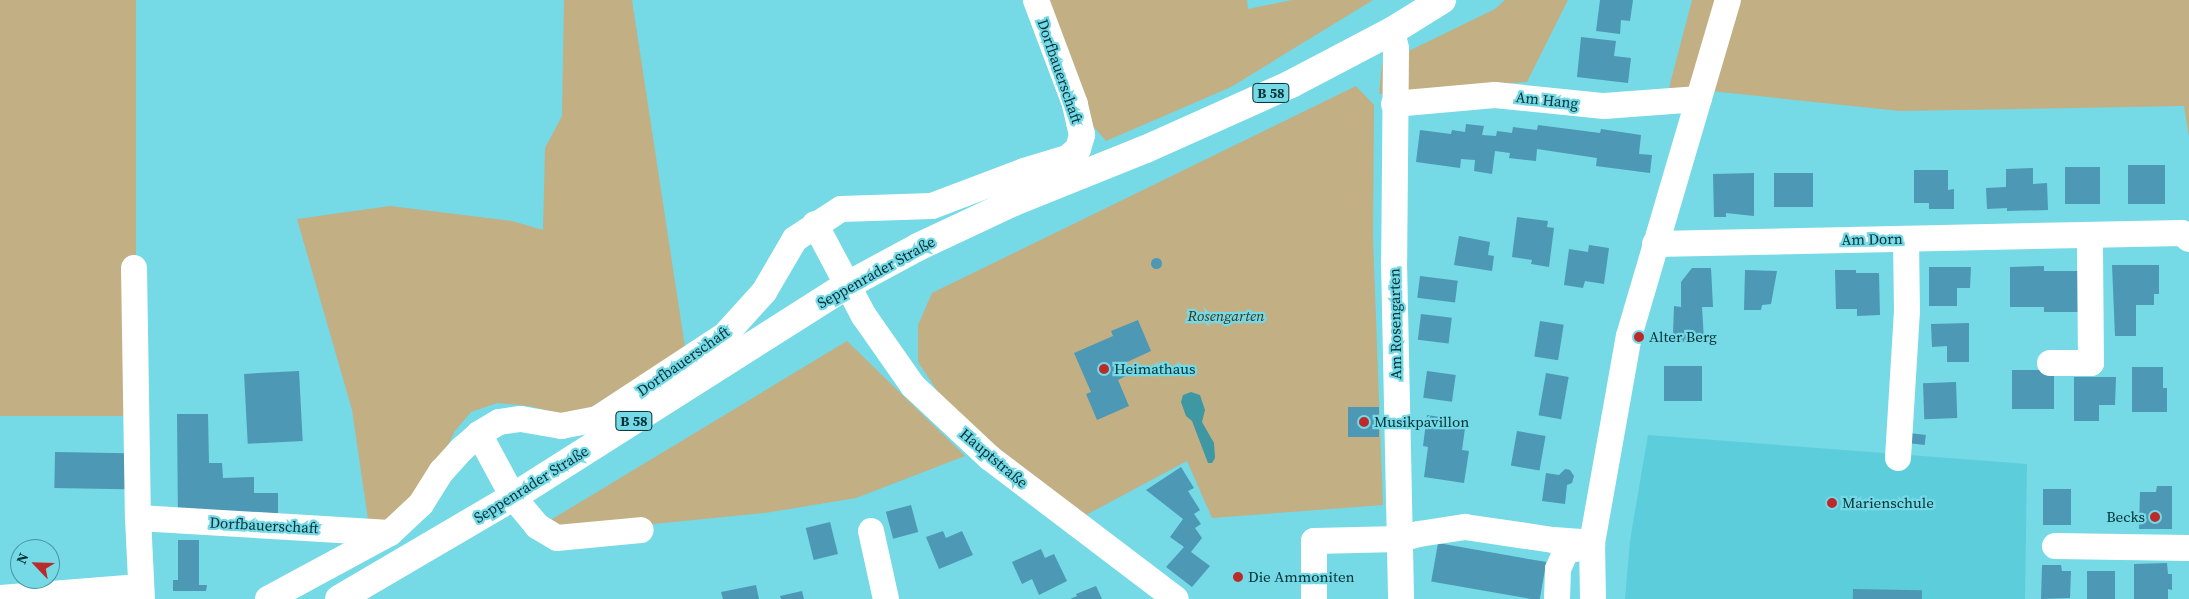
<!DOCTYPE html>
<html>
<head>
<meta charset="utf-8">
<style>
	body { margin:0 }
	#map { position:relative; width:2189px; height:599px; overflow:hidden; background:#75d9e6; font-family:"Source Serif 4",serif }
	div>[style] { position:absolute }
	.built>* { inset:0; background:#5ccddb }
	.green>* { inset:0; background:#c2af84; transform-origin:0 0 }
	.water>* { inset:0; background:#3d98a3 }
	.building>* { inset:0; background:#4c98b5; transform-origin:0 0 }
	.round { border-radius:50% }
	.minor>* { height:26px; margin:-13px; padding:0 13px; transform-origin:13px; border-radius:13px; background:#fff }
	.major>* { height:28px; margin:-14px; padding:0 14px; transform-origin:14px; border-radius:14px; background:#fff }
	.dots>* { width:14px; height:14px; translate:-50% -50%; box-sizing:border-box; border:2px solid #75d9e6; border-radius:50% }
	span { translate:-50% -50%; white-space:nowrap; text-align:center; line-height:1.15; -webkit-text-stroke:4.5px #75d9e6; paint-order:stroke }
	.shield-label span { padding:1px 4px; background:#75d9e6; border:1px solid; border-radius:4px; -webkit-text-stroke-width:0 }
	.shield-label { font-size:14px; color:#023136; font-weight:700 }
	.street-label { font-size:15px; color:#023136 }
	.park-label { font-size:15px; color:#3f3316; font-style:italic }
	.poi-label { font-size:15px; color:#023136 }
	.left { translate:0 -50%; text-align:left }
	.right { translate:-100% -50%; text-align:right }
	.north { position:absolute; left:10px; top:539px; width:50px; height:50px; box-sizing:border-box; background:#75d9e6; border:1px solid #4796a0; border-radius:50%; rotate:294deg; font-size:14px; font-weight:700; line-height:20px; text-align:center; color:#023136 }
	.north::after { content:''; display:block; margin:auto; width:18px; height:22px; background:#ba2b2a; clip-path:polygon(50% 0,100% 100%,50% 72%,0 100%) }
</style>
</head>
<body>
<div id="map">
	<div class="built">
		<i style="clip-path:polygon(1648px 435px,2027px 464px,2025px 599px,1625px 599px,1630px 541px)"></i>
	</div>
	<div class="green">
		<i style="left:0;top:0;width:136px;height:416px"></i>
		<i style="clip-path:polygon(564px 0,632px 0,685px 347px,590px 408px,561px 414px,529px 406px,497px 403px,471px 412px,455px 431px,440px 461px,392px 522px,369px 526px,352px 410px,297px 219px,390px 206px,512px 221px,543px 230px,545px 148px,562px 116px)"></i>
		<i style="clip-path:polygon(1037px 0,1247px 0,1248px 9px,1292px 0,1373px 0,1231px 87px,1106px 141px,1074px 104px)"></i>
		<i style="clip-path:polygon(1505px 0,1568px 0,1527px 82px,1379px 94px,1382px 64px,1495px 9px)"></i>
		<i style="clip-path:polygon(1692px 0,1719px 0,1692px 89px,1669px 88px)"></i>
		<i style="clip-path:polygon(1739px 0,2189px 0,2189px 137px,2184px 106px,1900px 111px,1710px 91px)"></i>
		<i style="clip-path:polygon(1356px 86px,1374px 105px,1373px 238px,1383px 505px,1212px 518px,1187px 461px,1086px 515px,994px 445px,942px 398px,918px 362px,918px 325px,932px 293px)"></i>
		<i style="clip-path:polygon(847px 341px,965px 456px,856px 498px,765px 513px,562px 533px,549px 521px)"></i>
	</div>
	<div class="water">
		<i style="clip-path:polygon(1191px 392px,1200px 395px,1205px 410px,1202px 422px,1214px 443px,1215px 458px,1212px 463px,1208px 463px,1192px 421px,1186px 416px,1181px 402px,1183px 395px)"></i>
	</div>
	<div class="building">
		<i style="clip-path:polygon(1600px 0,1633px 0,1630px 21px,1621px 20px,1620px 34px,1596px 31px)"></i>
		<i style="clip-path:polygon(1581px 37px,1616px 41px,1614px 56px,1631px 58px,1628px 83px,1577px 77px)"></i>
		<i style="clip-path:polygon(1466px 124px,1484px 126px,1482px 135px,1496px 136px,1497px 131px,1512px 133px,1513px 127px,1537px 130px,1538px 125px,1600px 133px,1601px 129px,1641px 135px,1639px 154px,1652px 155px,1650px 173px,1596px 166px,1597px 158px,1537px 149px,1536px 161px,1509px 158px,1510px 153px,1495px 151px,1492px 174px,1474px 171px,1475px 160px,1461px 159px,1460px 168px,1416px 162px,1420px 130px,1451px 134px,1452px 130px,1465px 132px)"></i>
		<i style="left:2128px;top:165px;width:37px;height:39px"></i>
		<i style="left:2065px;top:167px;width:35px;height:37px"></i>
		<i style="clip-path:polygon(2033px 168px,2033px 184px,2047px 183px,2048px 210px,2007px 211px,2007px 208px,1987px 209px,1986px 188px,2006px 187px,2006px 169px)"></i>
		<i style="clip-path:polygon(1914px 170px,1948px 170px,1948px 190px,1954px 189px,1954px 209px,1929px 209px,1929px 203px,1914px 203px)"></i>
		<i style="clip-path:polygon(1754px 173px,1754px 216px,1726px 213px,1726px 217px,1714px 217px,1713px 174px)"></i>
		<i style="left:1813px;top:173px;width:34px;height:39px;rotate:90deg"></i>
		<i style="clip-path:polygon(1517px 217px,1548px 221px,1547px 227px,1554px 228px,1549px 267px,1531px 264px,1532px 260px,1512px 257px)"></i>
		<i style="clip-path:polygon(1459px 236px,1490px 242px,1488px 255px,1494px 256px,1492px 271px,1454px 265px)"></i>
		<i style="clip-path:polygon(1589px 245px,1609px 248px,1604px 284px,1585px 281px,1583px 288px,1564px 285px,1569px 249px,1588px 252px)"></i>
		<i class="round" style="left:1150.5px;top:257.5px;width:11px;height:11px"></i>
		<i style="clip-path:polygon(2112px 265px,2159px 265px,2159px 294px,2154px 294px,2154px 305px,2136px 305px,2136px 336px,2115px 336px)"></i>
		<i style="clip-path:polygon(2044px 266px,2044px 271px,2078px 271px,2078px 312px,2044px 312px,2044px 307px,2010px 307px,2010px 267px)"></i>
		<i style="clip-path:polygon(1929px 267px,1971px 267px,1970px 288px,1957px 288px,1957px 306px,1929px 306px)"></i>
		<i style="clip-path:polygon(1692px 268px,1711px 268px,1713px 307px,1702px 307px,1704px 340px,1681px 342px,1673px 334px,1674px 306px,1681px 307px,1681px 282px)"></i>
		<i style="clip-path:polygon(1745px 270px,1777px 271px,1771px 304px,1762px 305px,1761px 310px,1744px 310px)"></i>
		<i style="clip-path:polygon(1835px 270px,1856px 270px,1856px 273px,1879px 273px,1880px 315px,1857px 316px,1857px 309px,1836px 309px)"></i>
		<i style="left:1420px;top:276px;width:38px;height:22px;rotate:7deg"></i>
		<i style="left:1421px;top:314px;width:31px;height:26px;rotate:7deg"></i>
		<i style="clip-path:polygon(1138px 320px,1151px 351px,1125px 363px,1130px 374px,1118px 380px,1129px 406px,1097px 420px,1086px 394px,1091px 392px,1074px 353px,1113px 336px,1111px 331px)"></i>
		<i style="left:1540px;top:321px;width:24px;height:36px;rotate:9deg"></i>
		<i style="clip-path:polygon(1969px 323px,1969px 362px,1947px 362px,1947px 346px,1932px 347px,1931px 324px)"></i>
		<i style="left:1664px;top:366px;width:38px;height:35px"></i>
		<i style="clip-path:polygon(2132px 367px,2163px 367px,2163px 388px,2167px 388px,2167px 412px,2132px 412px)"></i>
		<i style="left:2012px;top:370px;width:42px;height:39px"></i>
		<i style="left:299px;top:371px;width:70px;height:55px;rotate:87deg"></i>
		<i style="left:1427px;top:371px;width:29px;height:27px;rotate:8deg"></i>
		<i style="left:1546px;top:373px;width:23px;height:43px;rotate:10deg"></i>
		<i style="clip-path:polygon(2074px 377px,2116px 377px,2115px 405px,2099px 405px,2099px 421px,2074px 421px)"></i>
		<i style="left:1956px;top:382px;width:36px;height:33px;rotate:88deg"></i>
		<i style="left:1348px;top:407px;width:31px;height:30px"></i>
		<i style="clip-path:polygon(177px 414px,208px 414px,209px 463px,222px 463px,223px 478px,254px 477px,254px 493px,278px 493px,278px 522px,178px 523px)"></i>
		<i style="clip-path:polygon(1427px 415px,1466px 421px,1462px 450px,1469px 451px,1464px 483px,1424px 477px,1428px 447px,1423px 446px)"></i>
		<i style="left:1517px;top:431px;width:29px;height:35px;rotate:10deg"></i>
		<i style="left:1909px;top:433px;width:17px;height:10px;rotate:7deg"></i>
		<i style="left:55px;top:452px;width:72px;height:36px;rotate:1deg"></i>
		<i style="clip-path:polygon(1181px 467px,1194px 488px,1188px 491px,1200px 510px,1194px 514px,1201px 524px,1195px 528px,1202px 538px,1191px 552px,1210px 566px,1192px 587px,1166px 567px,1184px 547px,1170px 537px,1183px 519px,1146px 490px)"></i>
		<i style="clip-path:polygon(1565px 469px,1570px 470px,1574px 476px,1572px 483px,1567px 485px,1565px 504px,1542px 501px,1546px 473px,1559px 475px)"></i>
		<i style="clip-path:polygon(2157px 486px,2172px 486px,2172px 529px,2139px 529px,2140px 492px,2156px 492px)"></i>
		<i style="left:2043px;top:489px;width:28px;height:36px"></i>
		<i style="left:911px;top:505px;width:28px;height:26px;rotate:75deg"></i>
		<i style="left:830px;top:522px;width:33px;height:25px;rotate:76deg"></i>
		<i style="clip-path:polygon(943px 531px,946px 538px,962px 531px,973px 555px,939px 569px,926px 537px)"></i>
		<i style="clip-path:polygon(178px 540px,199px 540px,199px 585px,207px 585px,206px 591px,173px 591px,173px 580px,178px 580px)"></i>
		<i style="left:1438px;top:543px;width:110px;height:39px;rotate:10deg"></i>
		<i style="clip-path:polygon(1041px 549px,1045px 558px,1054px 554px,1067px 581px,1039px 595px,1032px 579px,1022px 584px,1012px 562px)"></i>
		<i style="clip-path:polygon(2167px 563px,2168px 574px,2172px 574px,2172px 590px,2168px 589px,2168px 599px,2134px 599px,2134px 564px)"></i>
		<i style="clip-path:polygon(2042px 565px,2061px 565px,2062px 571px,2071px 571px,2070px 598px,2041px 599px)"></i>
		<i style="left:2087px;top:571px;width:28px;height:28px"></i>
		<i style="clip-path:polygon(756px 585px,759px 599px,723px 599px,721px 592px)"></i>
		<i style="clip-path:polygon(1096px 586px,1102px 599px,1070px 599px,1077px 596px,1076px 594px)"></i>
		<i style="left:1853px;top:589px;width:69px;height:10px;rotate:1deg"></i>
		<i style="clip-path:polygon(802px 591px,804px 599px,781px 599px,780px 596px)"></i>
	</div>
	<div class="minor">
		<i style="left:1392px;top:31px;width:18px;rotate:77deg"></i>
		<i style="left:1396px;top:49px;width:212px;rotate:90.5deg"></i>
		<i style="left:1394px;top:261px;width:338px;rotate:88.8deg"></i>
		<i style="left:1394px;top:104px;width:101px;rotate:-5.1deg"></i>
		<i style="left:1495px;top:95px;width:110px;rotate:5.8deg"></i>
		<i style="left:1604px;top:106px;width:95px;rotate:-4.2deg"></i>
		<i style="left:815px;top:224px;width:104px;rotate:62deg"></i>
		<i style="left:864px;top:316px;width:85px;rotate:55deg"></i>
		<i style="left:913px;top:386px;width:105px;rotate:43.1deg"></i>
		<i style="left:990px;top:458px;width:233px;rotate:37.2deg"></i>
		<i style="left:1655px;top:244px;width:527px;rotate:-1.2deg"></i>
		<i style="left:2182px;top:233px;width:9px;rotate:41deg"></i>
		<i style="left:134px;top:268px;width:250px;rotate:89.1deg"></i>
		<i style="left:138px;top:518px;width:81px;rotate:87.2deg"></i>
		<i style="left:2050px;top:363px;width:41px"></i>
		<i style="left:2091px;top:363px;width:127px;rotate:-90.5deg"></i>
		<i style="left:479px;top:434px;width:72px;rotate:61.6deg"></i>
		<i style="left:513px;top:497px;width:38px;rotate:50deg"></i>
		<i style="left:537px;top:526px;width:23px;rotate:31deg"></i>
		<i style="left:557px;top:538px;width:84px;rotate:-5.4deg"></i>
		<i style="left:1898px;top:458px;width:147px;rotate:-86.5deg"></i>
		<i style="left:1907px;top:311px;width:72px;rotate:-90.8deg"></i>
		<i style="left:138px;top:518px;width:252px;rotate:3.4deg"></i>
		<i style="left:871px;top:531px;width:70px;rotate:77.6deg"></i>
		<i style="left:2055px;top:546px;width:134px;rotate:0.9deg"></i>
		<i style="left:0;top:598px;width:140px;rotate:-4.5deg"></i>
		<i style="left:268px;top:599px;width:139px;rotate:-28.4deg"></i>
		<i style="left:390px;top:533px;width:42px;rotate:-43.1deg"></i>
		<i style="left:421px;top:504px;width:39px;rotate:-58deg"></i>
		<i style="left:442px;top:471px;width:30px;rotate:-48deg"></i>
		<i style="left:462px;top:449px;width:23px;rotate:-41deg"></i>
		<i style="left:479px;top:434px;width:23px;rotate:-31deg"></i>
		<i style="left:499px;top:422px;width:22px;rotate:-8deg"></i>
		<i style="left:521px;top:419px;width:41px;rotate:9.9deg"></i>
		<i style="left:561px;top:426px;width:37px;rotate:-11deg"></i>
		<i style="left:597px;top:419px;width:153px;rotate:-33.3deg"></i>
		<i style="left:725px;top:335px;width:58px;rotate:-47.8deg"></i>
		<i style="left:764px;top:292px;width:61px;rotate:-59.7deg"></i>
		<i style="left:795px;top:239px;width:55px;rotate:-33.1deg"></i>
		<i style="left:841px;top:209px;width:91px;rotate:-1.9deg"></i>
		<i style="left:932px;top:206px;width:98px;rotate:-20.8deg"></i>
		<i style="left:1024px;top:171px;width:45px;rotate:-16.8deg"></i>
		<i style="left:1067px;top:158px;width:14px;rotate:-39deg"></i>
		<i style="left:1078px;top:149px;width:15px;rotate:-74deg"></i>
		<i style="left:1082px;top:135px;width:32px;rotate:-103deg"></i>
		<i style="left:1075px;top:104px;width:111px;rotate:-110.6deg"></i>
		<i style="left:1314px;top:599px;width:58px;rotate:-90deg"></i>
		<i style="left:1314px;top:541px;width:86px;rotate:-1.3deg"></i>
		<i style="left:1400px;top:539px;width:20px;rotate:-15deg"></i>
		<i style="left:1419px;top:534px;width:47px;rotate:-8.7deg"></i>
		<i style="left:1465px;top:527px;width:89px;rotate:8.4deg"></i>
		<i style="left:1553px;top:540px;width:39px;rotate:4deg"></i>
		<i style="left:1557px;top:599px;width:30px;rotate:-88deg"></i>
		<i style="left:1558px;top:569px;width:20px;rotate:-66deg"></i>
		<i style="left:1566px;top:551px;width:27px;rotate:-13deg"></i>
		<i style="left:1593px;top:599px;width:56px;rotate:-91deg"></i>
		<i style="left:1592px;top:543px;width:210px;rotate:-79.9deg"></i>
		<i style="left:1629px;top:336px;width:350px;rotate:-73.6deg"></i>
	</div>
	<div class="major">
		<i style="left:339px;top:599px;width:202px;rotate:-30.4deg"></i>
		<i style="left:513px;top:497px;width:394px;rotate:-32.4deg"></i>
		<i style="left:846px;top:286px;width:82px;rotate:-28.4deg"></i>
		<i style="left:918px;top:247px;width:106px;rotate:-25.1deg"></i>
		<i style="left:1014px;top:202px;width:142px;rotate:-21.9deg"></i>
		<i style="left:1146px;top:149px;width:159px;rotate:-24.1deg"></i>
		<i style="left:1291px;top:84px;width:114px;rotate:-27.7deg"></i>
		<i style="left:1392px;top:31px;width:59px;rotate:-31.8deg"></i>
	</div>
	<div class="dots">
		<i style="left:1639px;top:337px;background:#ba2b2a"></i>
		<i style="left:1104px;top:369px;background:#ba2b2a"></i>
		<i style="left:1364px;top:422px;background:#ba2b2a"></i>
		<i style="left:1832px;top:503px;background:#ba2b2a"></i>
		<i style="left:2155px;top:517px;background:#ba2b2a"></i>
		<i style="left:1238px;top:577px;background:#ba2b2a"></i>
	</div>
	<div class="shield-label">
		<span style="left:1271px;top:93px">B 58</span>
		<span style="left:634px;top:421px">B 58</span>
	</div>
	<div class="street-label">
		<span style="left:1060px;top:71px;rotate:71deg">Dorfbauerschaft</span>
		<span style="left:1547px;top:100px;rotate:6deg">Am Hang</span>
		<span style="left:1872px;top:239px;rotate:-1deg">Am Dorn</span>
		<span style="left:876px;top:272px;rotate:-29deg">Seppenrader Straße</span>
		<span style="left:1395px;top:324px;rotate:-91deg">Am Rosengarten</span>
		<span style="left:683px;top:361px;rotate:-35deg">Dorfbauerschaft</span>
		<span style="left:994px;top:458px;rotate:40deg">Hauptstraße</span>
		<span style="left:531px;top:484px;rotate:-32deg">Seppenrader Straße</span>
		<span style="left:264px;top:525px;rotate:3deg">Dorfbauerschaft</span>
	</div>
	<div class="park-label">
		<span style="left:1226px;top:316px">Rosengarten</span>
	</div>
	<div class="poi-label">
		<span class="left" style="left:1649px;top:337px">Alter Berg</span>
		<span class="left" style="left:1114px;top:369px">Heimathaus</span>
		<span class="left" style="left:1374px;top:422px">Musikpavillon</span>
		<span class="left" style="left:1842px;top:503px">Marienschule</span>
		<span class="right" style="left:2145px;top:517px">Becks</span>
		<span class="left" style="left:1248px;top:577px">Die Ammoniten</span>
	</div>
	<div class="north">N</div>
</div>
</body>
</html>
